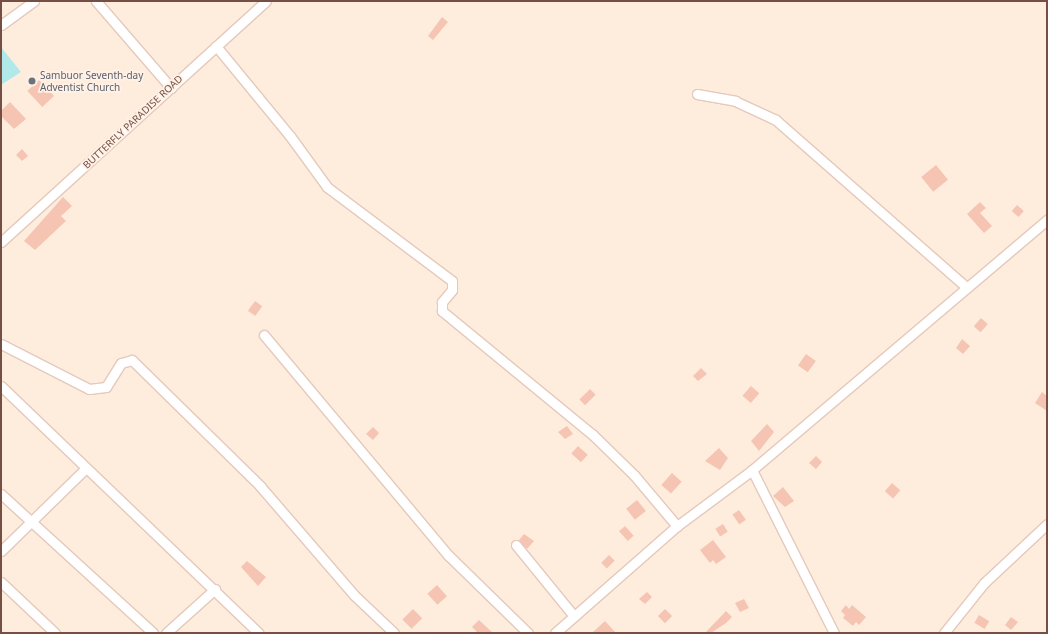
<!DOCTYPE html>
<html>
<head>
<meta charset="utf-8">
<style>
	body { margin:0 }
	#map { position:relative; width:1048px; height:634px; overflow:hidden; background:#feeddd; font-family:"Noto Sans",sans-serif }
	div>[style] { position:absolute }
	.water>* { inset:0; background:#b1e8e9 }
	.building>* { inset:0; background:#f6c4b3; transform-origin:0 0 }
	.roads { filter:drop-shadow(1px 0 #e4c9bc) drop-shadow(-1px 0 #e4c9bc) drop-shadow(0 1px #e4c9bc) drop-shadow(0 -1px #e4c9bc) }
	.minor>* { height:9px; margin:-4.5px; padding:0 4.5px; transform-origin:4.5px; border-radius:4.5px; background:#fff }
	.dots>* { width:11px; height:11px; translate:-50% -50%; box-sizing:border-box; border:2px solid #fff1e5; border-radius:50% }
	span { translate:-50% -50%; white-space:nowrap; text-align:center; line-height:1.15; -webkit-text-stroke:3.5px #fff1e5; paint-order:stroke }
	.worship-label { font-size:10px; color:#5b616d }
	.left { translate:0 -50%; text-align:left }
	.street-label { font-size:10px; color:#754f44 }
	.frame { position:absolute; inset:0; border:2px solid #754f44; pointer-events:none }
</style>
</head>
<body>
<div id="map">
	<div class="water">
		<i style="clip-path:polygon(1px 47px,21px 72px,1px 85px)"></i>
	</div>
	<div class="building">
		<i style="clip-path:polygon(442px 17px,448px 22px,433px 40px,428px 36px)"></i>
		<i style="left:39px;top:80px;width:22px;height:16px;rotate:47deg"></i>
		<i style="clip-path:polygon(10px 102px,26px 119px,14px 129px,1px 116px,1px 111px)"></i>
		<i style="clip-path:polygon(22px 149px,28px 156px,22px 161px,16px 155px)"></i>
		<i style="left:936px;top:165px;width:19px;height:19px;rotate:51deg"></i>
		<i style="clip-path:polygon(63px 197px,72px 206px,61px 216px,66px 221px,35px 250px,24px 241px)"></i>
		<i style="clip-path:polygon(980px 202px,986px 208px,980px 213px,992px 226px,984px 233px,967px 214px)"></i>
		<i style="left:1017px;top:205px;width:9px;height:8px;rotate:41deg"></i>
		<i style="left:255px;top:301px;width:9px;height:12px;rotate:36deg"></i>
		<i style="left:981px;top:318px;width:9px;height:11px;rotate:41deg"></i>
		<i style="clip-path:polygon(962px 339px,970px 346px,963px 354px,956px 348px)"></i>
		<i style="left:806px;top:354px;width:12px;height:14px;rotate:35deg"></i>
		<i style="clip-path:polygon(701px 368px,707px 374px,698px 381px,693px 376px)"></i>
		<i style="left:751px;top:386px;width:11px;height:13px;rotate:41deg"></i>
		<i style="left:590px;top:389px;width:8px;height:15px;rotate:45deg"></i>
		<i style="clip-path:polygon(1042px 392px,1047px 396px,1047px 411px,1035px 403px)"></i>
		<i style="clip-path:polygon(767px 424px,774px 432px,759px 451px,751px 441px)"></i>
		<i style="clip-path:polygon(567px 426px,573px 434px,565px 439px,558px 432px)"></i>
		<i style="clip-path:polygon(373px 427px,379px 433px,373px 440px,366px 434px)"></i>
		<i style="left:578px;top:446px;width:13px;height:10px;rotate:42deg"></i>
		<i style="clip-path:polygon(719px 448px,728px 458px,720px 470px,705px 461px)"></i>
		<i style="clip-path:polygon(816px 456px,822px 462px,816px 469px,809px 463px)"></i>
		<i style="left:672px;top:473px;width:13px;height:16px;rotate:42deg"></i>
		<i style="left:892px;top:483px;width:11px;height:11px;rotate:41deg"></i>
		<i style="clip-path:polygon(783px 487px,794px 501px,785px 507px,773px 496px)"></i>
		<i style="left:637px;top:500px;width:14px;height:14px;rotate:51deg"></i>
		<i style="left:739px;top:510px;width:12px;height:8px;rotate:55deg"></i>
		<i style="left:723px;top:524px;width:9px;height:9px;rotate:58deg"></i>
		<i style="left:625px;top:526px;width:13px;height:8px;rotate:48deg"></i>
		<i style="clip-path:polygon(524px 534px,534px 541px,527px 549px,519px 540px)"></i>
		<i style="clip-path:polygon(713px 540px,726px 557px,716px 564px,713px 560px,710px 563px,700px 550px)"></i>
		<i style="left:609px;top:555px;width:8px;height:11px;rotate:45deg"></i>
		<i style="clip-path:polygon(247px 561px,266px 577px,258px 586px,241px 567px)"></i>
		<i style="left:437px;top:585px;width:15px;height:13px;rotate:48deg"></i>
		<i style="clip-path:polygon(647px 592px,652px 597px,645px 604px,639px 599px)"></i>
		<i style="clip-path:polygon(744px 599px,749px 608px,740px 612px,735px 603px)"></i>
		<i style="clip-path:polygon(846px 605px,849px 609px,852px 605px,866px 617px,859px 625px,856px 622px,853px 626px,843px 618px,845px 615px,841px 611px)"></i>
		<i style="left:413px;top:609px;width:13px;height:15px;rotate:45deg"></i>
		<i style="left:665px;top:609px;width:10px;height:10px;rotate:45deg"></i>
		<i style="clip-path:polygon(726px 611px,732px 617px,726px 623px,711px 633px,705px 633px)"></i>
		<i style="left:979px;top:615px;width:12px;height:9px;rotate:31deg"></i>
		<i style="clip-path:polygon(1011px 617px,1018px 622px,1011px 630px,1005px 625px)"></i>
		<i style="clip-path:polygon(479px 620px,493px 633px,478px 633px,472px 627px)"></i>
		<i style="clip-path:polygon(605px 621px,616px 633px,592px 633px)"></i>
	</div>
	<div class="roads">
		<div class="minor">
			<i style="left:96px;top:1px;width:115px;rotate:49.2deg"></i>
			<i style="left:1px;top:25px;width:41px;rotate:-36deg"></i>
			<i style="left:216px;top:46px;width:117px;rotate:50.6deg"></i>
			<i style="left:290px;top:136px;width:63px;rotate:54deg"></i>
			<i style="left:327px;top:187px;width:156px;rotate:36.9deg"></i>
			<i style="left:452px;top:281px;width:9px;rotate:90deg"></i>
			<i style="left:452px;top:290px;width:16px;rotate:130deg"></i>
			<i style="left:442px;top:302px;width:9px;rotate:90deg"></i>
			<i style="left:442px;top:311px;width:194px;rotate:39.4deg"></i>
			<i style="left:592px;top:434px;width:59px;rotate:44.3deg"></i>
			<i style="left:634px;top:475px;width:67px;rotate:49.9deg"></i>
			<i style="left:697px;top:94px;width:39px;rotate:10deg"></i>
			<i style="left:735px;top:101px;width:45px;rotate:24.9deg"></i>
			<i style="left:776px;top:120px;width:253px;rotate:41.3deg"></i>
			<i style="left:1px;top:242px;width:358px;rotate:-42.3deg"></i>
			<i style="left:264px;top:335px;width:287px;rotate:50.1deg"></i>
			<i style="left:448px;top:555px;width:112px;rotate:44.3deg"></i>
			<i style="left:1px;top:344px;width:99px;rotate:27.1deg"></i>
			<i style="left:89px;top:389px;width:17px;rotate:-7deg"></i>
			<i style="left:106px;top:387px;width:28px;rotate:-58deg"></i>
			<i style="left:121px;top:363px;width:11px;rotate:-15deg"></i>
			<i style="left:132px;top:360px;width:180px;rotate:44.5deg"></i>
			<i style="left:260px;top:486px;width:144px;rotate:49.2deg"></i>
			<i style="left:354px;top:595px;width:55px;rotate:43.5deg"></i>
			<i style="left:1px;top:386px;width:357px;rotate:43.8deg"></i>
			<i style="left:752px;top:470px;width:182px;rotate:63.3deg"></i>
			<i style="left:1px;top:494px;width:206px;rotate:42.4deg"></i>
			<i style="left:516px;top:545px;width:92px;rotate:50.8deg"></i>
			<i style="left:1px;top:551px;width:119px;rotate:-44.3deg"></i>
			<i style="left:1px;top:582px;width:74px;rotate:43.4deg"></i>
			<i style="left:166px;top:633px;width:66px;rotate:-41.9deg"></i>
			<i style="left:555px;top:633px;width:162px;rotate:-41.3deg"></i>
			<i style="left:677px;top:526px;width:94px;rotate:-36.7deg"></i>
			<i style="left:752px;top:470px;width:387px;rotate:-40.3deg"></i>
			<i style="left:944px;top:633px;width:64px;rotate:-51.3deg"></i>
			<i style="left:984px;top:583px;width:86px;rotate:-43.1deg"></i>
		</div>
	</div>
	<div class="dots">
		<i style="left:32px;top:81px;background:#6b7280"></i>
	</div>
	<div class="worship-label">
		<span class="left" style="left:40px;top:81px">Sambuor Seventh-day<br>Adventist Church</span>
	</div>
	<div class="street-label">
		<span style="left:133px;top:122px;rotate:-43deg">BUTTERFLY PARADISE ROAD</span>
	</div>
	<div class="frame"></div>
</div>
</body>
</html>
